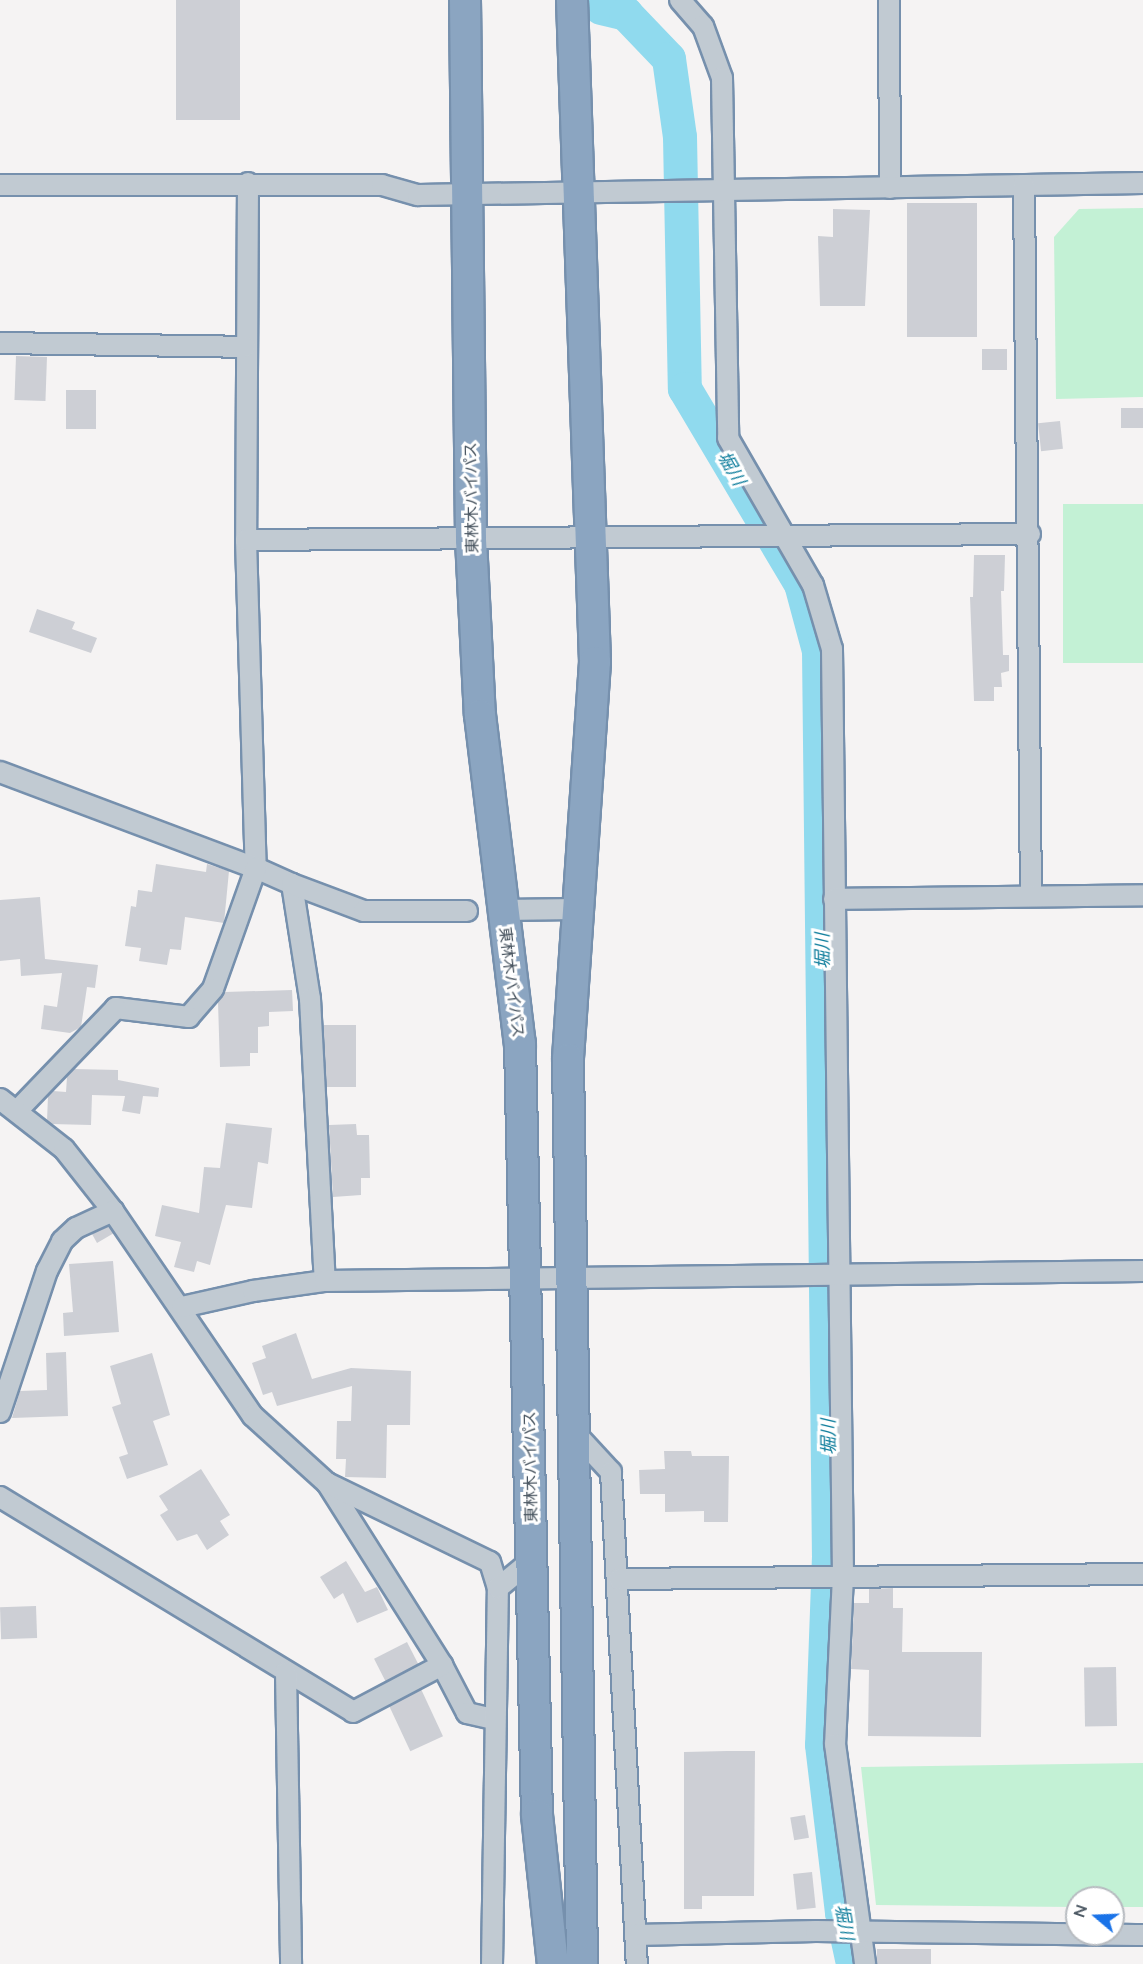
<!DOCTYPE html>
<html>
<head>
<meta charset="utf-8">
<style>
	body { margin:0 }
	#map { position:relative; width:1143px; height:1964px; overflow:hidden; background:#f5f3f3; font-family:Lato,"Noto Sans JP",sans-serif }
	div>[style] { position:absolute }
	.green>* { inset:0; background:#c3f1d5; transform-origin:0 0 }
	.river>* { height:34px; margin:-17px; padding:0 17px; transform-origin:17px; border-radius:17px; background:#90daee }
	.building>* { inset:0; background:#cdcfd5; transform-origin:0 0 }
	.roads { filter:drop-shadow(2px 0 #7690ad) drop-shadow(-2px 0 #7690ad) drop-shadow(0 2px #7690ad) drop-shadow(0 -2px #7690ad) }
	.minor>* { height:20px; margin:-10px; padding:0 10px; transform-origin:10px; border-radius:10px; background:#c1cad2 }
	.highway>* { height:30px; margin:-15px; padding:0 15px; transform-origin:15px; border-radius:15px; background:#8ba5c1 }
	span { translate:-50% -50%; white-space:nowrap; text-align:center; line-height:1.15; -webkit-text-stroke:6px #fff; paint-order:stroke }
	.street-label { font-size:16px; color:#4a5661 }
	.water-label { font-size:18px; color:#0c7c9b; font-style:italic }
	.north { position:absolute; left:1065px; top:1886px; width:60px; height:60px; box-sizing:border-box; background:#fff; border:2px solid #b7bbc0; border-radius:50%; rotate:289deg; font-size:16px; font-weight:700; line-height:24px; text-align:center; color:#4a5661 }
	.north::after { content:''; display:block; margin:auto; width:21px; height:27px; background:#1a73e8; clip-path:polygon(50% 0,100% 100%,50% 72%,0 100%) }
</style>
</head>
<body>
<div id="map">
	<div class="green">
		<i style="clip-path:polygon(1143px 208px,1143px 397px,1056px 399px,1054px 237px,1079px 209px)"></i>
		<i style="left:1063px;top:504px;width:80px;height:159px"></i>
		<i style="clip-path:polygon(1143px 1763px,1143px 1907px,1113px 1907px,1113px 1898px,1077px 1898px,1077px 1907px,876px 1905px,861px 1767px)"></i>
	</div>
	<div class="river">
		<i style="left:601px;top:8px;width:26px;rotate:13deg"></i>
		<i style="left:626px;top:14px;width:62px;rotate:46.3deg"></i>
		<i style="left:669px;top:59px;width:79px;rotate:82deg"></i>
		<i style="left:680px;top:137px;width:252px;rotate:88.9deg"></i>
		<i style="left:685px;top:389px;width:227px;rotate:59.3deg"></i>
		<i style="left:801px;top:584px;width:69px;rotate:75deg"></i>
		<i style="left:819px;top:651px;width:905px;rotate:89.37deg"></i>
		<i style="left:829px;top:1556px;width:189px;rotate:92.1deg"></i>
		<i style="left:822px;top:1745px;width:169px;rotate:83.2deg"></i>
		<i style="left:842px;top:1913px;width:52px;rotate:77.8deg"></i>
	</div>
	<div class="building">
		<i style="left:176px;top:0;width:64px;height:120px"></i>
		<i style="left:977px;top:203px;width:134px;height:70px;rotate:90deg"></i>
		<i style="clip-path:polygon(833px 209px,870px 210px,865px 306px,820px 306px,818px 236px,833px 237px)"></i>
		<i style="left:1007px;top:349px;width:21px;height:25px;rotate:90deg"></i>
		<i style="left:16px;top:356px;width:31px;height:44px;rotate:2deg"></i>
		<i style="left:66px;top:390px;width:30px;height:39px"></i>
		<i style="left:1143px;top:408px;width:20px;height:22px;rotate:90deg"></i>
		<i style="left:1060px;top:421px;width:28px;height:22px;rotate:84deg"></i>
		<i style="clip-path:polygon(974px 555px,1005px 555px,1004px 591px,1001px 591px,1003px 655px,1009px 655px,1009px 671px,1001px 673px,1002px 687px,994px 687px,994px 701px,974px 701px,970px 597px,973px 597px)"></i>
		<i style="clip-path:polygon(37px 609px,75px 622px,72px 629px,97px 638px,91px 653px,29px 632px)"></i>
		<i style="clip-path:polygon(156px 864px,206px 872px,207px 864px,229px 871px,224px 923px,185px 917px,181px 950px,170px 949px,167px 965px,139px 961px,141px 948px,125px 946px,131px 906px,136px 907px,138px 890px,152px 892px)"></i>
		<i style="clip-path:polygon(40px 897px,45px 959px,98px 965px,95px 988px,87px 987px,81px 1027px,70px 1033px,41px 1029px,44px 1005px,57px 1007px,62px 973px,21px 976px,20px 959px,0 961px,0 900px)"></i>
		<i style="clip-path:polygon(292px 990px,293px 1011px,269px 1012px,269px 1026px,258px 1027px,258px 1053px,250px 1053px,250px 1066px,220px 1067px,218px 1002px,225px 992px)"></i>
		<i style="left:324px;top:1025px;width:32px;height:62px"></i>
		<i style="clip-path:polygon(74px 1069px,118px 1070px,118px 1080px,159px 1088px,158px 1097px,143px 1096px,140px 1114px,122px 1111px,125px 1096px,92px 1095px,91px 1125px,51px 1124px,47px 1121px,48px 1096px,53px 1091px,66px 1092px,67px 1077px)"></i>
		<i style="clip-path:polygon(226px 1123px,272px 1128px,268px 1164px,258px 1162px,252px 1208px,226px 1205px,210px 1265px,197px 1261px,194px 1272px,174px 1267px,181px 1242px,155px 1236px,162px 1205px,199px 1213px,204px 1167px,220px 1168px)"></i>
		<i style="clip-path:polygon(356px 1124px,357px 1135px,369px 1135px,370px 1178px,361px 1178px,361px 1195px,333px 1197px,329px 1125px)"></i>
		<i style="clip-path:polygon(109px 1226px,114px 1233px,97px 1243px,92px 1234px)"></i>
		<i style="clip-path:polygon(113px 1261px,119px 1332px,64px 1336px,63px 1313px,73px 1312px,69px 1264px)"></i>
		<i style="clip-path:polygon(296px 1333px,312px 1379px,351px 1368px,411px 1371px,410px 1425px,387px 1425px,386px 1478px,345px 1477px,346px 1459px,336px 1459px,337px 1421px,351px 1421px,352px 1386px,277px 1406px,272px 1392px,263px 1395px,252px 1363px,266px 1358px,262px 1346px)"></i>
		<i style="clip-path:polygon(66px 1352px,68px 1416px,12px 1418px,20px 1391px,47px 1390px,46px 1353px)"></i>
		<i style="clip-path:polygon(152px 1353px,170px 1415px,153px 1421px,168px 1465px,127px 1479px,119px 1457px,128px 1454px,112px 1407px,121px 1404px,110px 1366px)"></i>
		<i style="clip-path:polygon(664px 1451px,691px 1451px,692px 1456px,729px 1456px,728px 1522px,704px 1522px,704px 1511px,665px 1512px,665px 1494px,640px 1494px,639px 1470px,665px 1469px)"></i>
		<i style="clip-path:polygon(201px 1469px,230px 1515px,220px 1521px,229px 1535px,207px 1550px,197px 1534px,177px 1541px,160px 1515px,168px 1510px,159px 1496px)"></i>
		<i style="clip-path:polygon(346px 1561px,365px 1592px,377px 1587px,388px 1610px,357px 1623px,343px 1593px,334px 1599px,320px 1577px)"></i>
		<i style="clip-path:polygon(893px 1588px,893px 1608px,903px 1608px,902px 1652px,982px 1652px,981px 1737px,868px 1736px,869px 1670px,851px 1669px,854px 1603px,869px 1603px,869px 1589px)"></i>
		<i style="left:36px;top:1606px;width:32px;height:36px;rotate:88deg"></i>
		<i style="left:407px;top:1642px;width:25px;height:37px;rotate:63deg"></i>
		<i style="left:1116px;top:1667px;width:59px;height:32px;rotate:89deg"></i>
		<i style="left:421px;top:1689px;width:52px;height:36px;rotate:65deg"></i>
		<i style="clip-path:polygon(727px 1751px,755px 1751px,754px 1896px,702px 1896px,702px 1909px,684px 1909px,684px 1752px)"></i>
		<i style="left:805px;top:1815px;width:23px;height:15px;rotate:80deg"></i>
		<i style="left:812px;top:1872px;width:36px;height:19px;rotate:84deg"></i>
		<i style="left:931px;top:1949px;width:15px;height:54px;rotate:90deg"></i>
	</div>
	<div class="roads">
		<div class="minor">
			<i style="left:680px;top:0;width:35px;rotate:49deg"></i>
			<i style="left:703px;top:26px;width:55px;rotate:69.9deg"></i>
			<i style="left:722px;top:78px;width:360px;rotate:89deg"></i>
			<i style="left:728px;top:438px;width:170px;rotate:60deg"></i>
			<i style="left:813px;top:585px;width:67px;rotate:73.5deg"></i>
			<i style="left:832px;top:649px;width:927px;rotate:89.32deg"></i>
			<i style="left:843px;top:1576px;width:168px;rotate:92.7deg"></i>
			<i style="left:835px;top:1744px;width:222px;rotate:82.2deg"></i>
			<i style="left:889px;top:0;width:188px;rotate:89.7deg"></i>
			<i style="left:248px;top:183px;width:357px;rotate:90.3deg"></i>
			<i style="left:246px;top:540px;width:328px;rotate:88.3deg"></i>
			<i style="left:256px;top:868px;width:39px;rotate:24deg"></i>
			<i style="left:292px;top:884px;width:116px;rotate:81.1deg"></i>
			<i style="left:310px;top:999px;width:282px;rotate:87deg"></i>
			<i style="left:0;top:185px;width:382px"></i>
			<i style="left:382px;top:185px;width:37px;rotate:16deg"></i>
			<i style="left:418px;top:195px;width:725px;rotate:-0.95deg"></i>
			<i style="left:1024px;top:185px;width:711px;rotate:89.44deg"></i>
			<i style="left:0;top:343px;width:245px;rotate:0.9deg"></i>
			<i style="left:246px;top:540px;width:784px;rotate:-0.44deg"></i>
			<i style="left:0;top:772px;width:273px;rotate:20.6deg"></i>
			<i style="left:256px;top:868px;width:128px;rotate:109.6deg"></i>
			<i style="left:213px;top:989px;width:37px;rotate:131deg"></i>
			<i style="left:189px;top:1017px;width:74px;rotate:-173deg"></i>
			<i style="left:116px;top:1008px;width:141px;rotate:133.9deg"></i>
			<i style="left:292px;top:884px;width:77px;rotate:20.6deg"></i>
			<i style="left:364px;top:911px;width:103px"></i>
			<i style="left:834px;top:899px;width:309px;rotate:-0.7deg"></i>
			<i style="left:502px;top:910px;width:75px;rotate:-0.8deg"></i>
			<i style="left:0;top:1099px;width:81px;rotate:38deg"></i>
			<i style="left:64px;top:1149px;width:79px;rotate:51.7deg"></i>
			<i style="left:113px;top:1211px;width:248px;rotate:55.7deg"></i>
			<i style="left:253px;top:1416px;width:100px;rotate:42.2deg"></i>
			<i style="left:327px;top:1483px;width:215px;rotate:57.7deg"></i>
			<i style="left:442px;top:1665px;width:54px;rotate:62.5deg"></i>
			<i style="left:467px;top:1713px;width:27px;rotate:13deg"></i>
			<i style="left:182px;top:1307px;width:73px;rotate:-12.7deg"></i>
			<i style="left:253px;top:1291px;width:73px;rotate:-7.9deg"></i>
			<i style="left:325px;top:1281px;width:818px;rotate:-0.7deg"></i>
			<i style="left:0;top:1412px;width:149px;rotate:-71.6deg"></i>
			<i style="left:47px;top:1271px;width:34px;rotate:-63deg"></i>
			<i style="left:62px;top:1241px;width:19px;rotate:-43deg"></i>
			<i style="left:76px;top:1228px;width:41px;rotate:-24.7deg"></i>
			<i style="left:574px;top:1432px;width:54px;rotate:47.2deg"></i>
			<i style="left:611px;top:1472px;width:493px;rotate:87deg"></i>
			<i style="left:327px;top:1483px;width:181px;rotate:25.9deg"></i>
			<i style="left:490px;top:1562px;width:27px;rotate:73deg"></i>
			<i style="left:0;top:1497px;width:413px;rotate:31.3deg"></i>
			<i style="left:353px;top:1712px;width:101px;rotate:-27.8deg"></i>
			<i style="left:619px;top:1579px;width:524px;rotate:-0.55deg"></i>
			<i style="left:286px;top:1672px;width:292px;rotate:89deg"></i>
			<i style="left:635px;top:1935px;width:181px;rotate:-1.3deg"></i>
			<i style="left:816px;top:1931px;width:327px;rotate:0.7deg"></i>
			<i style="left:492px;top:1964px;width:376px;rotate:-89.1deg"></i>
			<i style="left:498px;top:1588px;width:44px;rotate:-39.5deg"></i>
		</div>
		<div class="highway">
			<i style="left:465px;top:0;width:540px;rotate:89.36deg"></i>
			<i style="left:471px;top:540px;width:175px;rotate:87.1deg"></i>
			<i style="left:480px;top:715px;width:331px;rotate:83.1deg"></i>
			<i style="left:520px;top:1044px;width:771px;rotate:88.74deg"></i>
			<i style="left:537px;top:1815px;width:150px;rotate:83.9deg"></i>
			<i style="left:572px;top:0;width:662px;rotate:88.01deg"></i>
			<i style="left:595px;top:662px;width:398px;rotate:93.9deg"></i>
			<i style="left:568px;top:1059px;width:905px;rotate:89.11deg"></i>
		</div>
	</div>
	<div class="street-label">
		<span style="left:471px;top:498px;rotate:-91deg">東林木バイパス</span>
		<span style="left:512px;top:982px;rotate:83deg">東林木バイパス</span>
		<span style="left:530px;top:1467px;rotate:-91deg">東林木バイパス</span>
	</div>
	<div class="water-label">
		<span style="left:732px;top:468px;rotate:60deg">堀川</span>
		<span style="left:822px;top:951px;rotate:-91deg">堀川</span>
		<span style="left:828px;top:1437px;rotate:-91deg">堀川</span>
		<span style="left:845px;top:1922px;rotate:80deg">堀川</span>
	</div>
	<div class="north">N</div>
</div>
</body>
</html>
